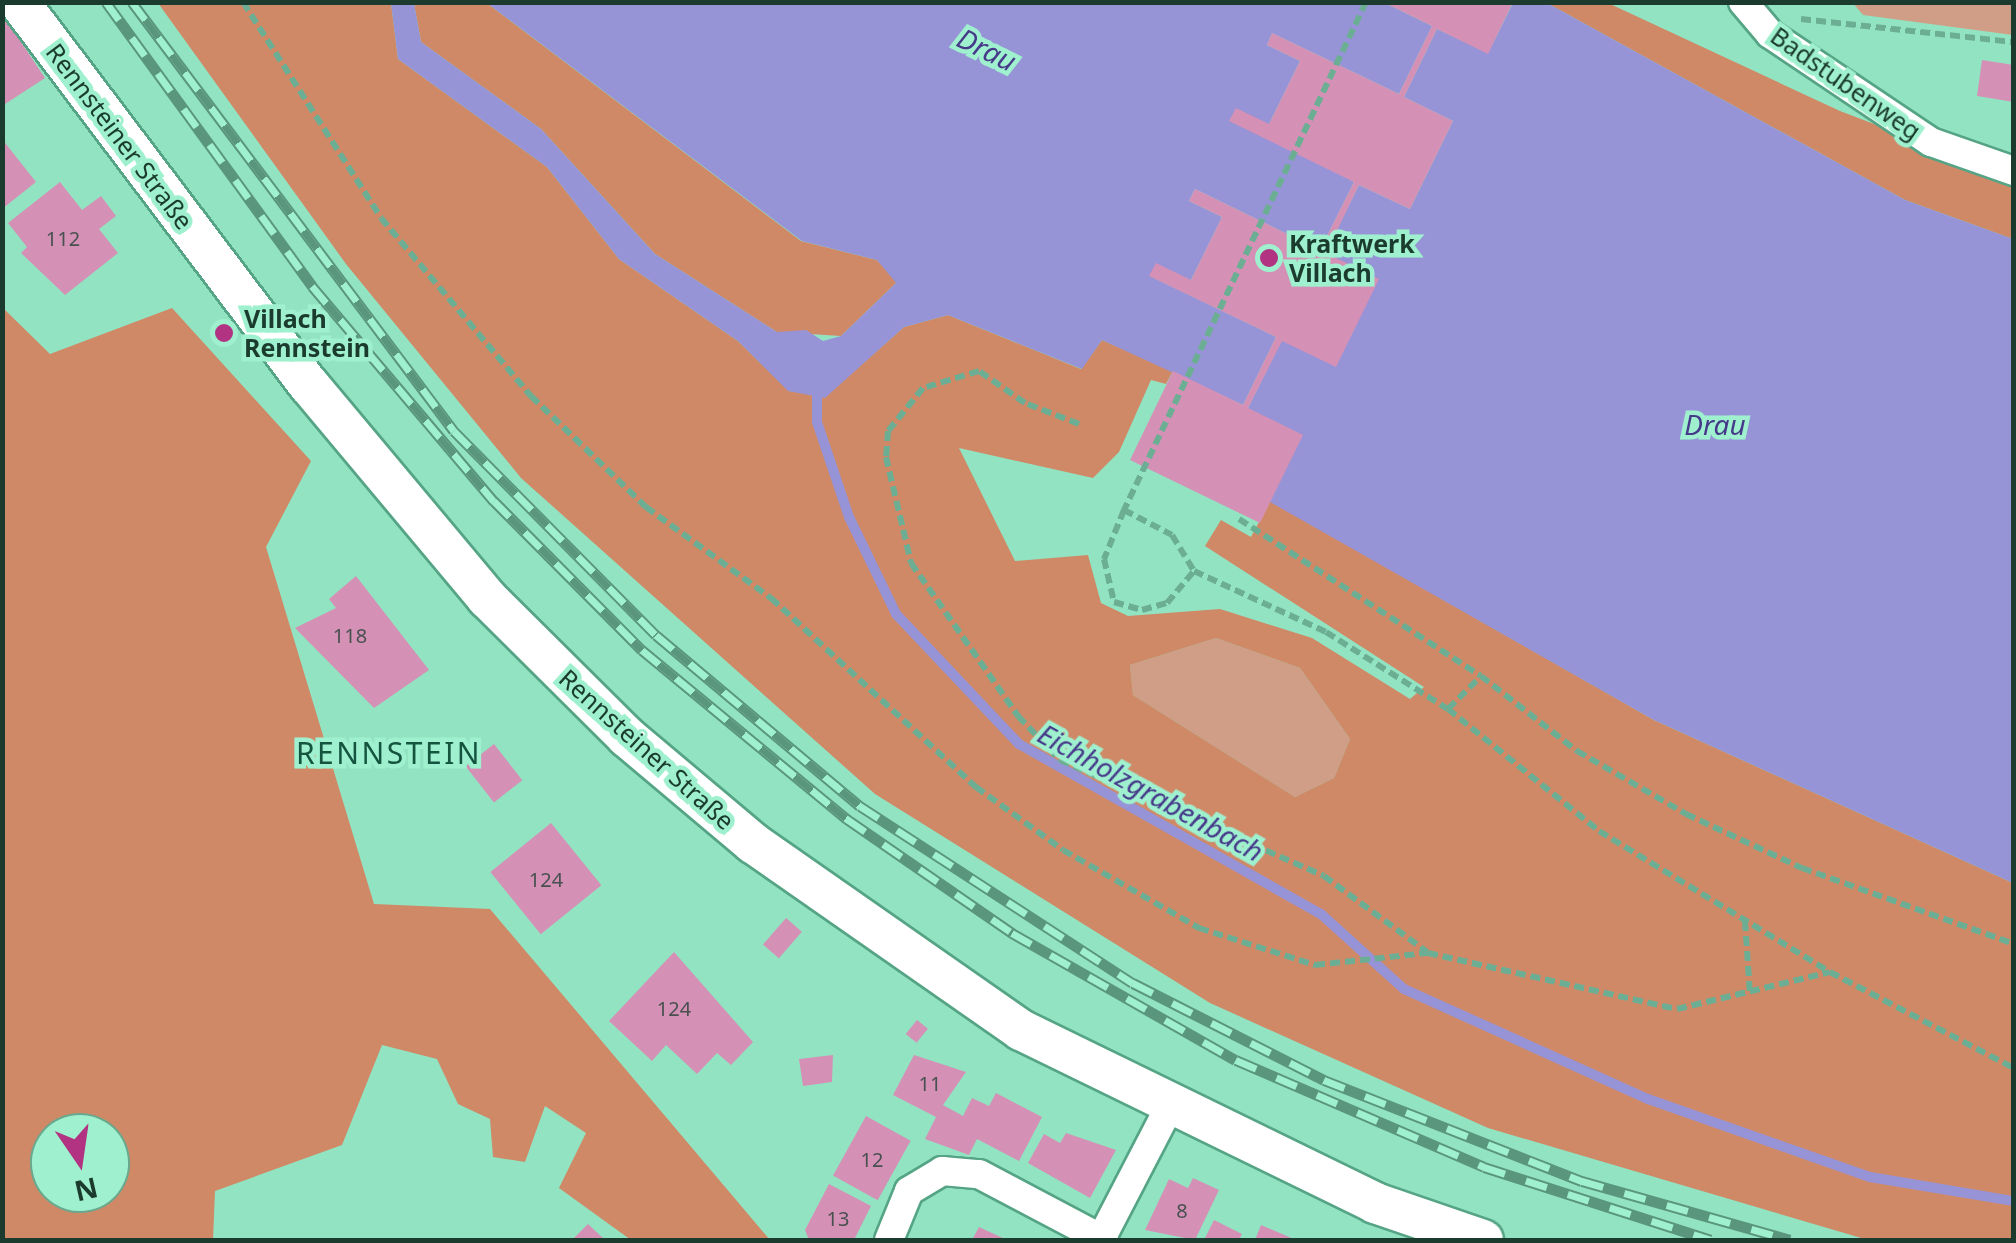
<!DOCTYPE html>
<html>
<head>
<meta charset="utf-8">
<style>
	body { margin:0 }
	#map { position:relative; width:2016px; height:1243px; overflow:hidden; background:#92e3c2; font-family:"Noto Sans",sans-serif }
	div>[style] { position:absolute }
	.green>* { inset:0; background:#d09e86 }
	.forest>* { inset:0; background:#cf8967 }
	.water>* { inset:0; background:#9793d7 }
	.stream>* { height:10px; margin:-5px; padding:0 5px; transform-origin:5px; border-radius:5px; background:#9793d7 }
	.building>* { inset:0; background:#d491b5; transform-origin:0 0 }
	.path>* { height:6px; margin-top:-3px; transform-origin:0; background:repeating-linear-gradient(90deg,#6cae93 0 10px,transparent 0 15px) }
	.roads { filter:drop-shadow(2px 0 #55a485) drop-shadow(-2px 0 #55a485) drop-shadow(0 2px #55a485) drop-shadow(0 -2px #55a485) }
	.street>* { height:28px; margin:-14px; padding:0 14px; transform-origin:14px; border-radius:14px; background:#fff }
	.secondary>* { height:40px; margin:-20px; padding:0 20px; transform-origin:20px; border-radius:20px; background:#fff }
	.rail>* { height:11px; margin-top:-5.5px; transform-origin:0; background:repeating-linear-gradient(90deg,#9ff0ce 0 22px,#5a957d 0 44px); box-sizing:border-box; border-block:2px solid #5a957d }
	.dots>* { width:28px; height:28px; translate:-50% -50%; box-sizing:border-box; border:5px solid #9ff0ce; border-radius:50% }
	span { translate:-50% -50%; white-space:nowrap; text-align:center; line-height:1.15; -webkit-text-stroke:9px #9ff0ce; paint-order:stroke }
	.number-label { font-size:20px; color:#485050 }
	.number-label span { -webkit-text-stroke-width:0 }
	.street-label { font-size:25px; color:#1a3b2e }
	.poi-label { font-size:25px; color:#1a3b2e; font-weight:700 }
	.left { translate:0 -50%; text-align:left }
	.water-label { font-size:28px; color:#46398a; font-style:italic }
	.quarter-label { font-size:30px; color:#155540; letter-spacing:2.5px }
	.frame { position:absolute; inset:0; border:5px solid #1a3b2e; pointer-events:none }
	.north { position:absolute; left:30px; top:1113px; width:100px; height:100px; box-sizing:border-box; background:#9ff0ce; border:2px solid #6aa88e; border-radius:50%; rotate:167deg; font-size:28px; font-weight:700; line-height:40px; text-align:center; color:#1a3b2e }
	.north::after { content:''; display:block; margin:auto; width:35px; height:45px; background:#b13382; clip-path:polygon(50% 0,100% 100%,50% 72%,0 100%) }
</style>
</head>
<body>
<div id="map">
	<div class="green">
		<i style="clip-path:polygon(1853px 3px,2013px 3px,2013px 35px,1863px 15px)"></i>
		<i style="clip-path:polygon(1216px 638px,1300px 668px,1350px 739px,1334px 778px,1295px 797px,1133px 695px,1130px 665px)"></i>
	</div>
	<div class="forest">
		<i style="clip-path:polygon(evenodd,158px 3px,391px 3px,398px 59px,547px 167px,619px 259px,738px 341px,789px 391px,825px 397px,904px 327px,948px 315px,1081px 369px,1102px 340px,1173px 371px,1166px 384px,1151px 380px,1119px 452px,1093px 478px,959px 448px,1015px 561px,1088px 555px,1101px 603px,1128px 616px,1220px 609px,1312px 638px,1410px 699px,1424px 687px,1205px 546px,1221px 520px,1251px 537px,1270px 501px,1654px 720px,2013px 883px,2013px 1240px,1868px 1240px,1488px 1128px,1210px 1003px,875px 794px,521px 478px,346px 264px,158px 3px,1216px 638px,1300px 668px,1350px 739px,1334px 778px,1295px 797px,1133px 695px,1130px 665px,1216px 638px)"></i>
		<i style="clip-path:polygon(414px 3px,487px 3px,801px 241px,877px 260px,897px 282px,841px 336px,777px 332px,655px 254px,541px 129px,421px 42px)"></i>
		<i style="clip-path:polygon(1547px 3px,1608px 3px,1840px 111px,2013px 177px,2013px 239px,1905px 200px)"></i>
		<i style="clip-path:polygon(evenodd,3px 308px,50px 354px,172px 308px,311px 461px,266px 547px,374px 904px,490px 909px,770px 1240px,631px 1240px,559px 1188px,586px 1133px,545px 1106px,525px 1162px,493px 1157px,490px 1119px,458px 1104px,437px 1059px,382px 1045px,342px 1145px,215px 1191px,213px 1240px,3px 1240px,3px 308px,110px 1133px,110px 1193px,50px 1193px,50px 1133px,110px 1133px)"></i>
	</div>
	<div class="water">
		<i style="clip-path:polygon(1383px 2px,1432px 26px,1399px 94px,1272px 33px,1267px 45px,1300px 61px,1269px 124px,1354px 182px,1320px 250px,1195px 189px,1189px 201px,1222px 217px,1191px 280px,1150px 276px,1276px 337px,1243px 405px,1102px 340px,1082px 369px,948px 315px,904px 327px,825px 398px,788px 391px,738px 341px,619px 259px,547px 167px,398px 59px,391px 3px,414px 3px,421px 42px,541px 129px,655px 254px,777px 332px,806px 330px,823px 341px,841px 336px,896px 283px,877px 260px,802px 241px,487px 3px)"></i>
		<i style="clip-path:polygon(1513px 3px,1547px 3px,1905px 200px,2013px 239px,2013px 883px,1654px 720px,1270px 502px,1248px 408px,1359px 185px,1410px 209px,1453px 121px,1404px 97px,1437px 29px,1488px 53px)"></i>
	</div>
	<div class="stream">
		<i style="left:817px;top:387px;width:35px;rotate:90deg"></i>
		<i style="left:817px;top:422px;width:100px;rotate:71.4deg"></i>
		<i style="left:849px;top:517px;width:108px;rotate:64.1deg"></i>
		<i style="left:896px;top:614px;width:179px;rotate:46.6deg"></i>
		<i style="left:1019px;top:744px;width:347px;rotate:29.4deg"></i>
		<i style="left:1321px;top:914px;width:112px;rotate:42.1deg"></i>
		<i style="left:1404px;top:989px;width:268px;rotate:24.3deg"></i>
		<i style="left:1648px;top:1099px;width:235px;rotate:19.4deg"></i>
		<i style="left:1870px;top:1177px;width:146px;rotate:9.5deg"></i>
	</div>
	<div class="building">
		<i style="clip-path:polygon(1383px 2px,1513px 2px,1488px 54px,1437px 29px,1404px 97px,1453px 121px,1410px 209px,1359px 185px,1326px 253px,1379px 279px,1336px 367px,1282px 341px,1248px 408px,1303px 435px,1260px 523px,1130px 460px,1173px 371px,1243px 405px,1276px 337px,1149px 276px,1156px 263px,1191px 280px,1222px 217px,1189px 201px,1195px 189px,1320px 250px,1354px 182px,1229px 121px,1236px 108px,1269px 124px,1300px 61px,1267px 45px,1272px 33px,1399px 94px,1432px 26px)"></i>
		<i style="clip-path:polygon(7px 21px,45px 78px,2px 106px,2px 24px)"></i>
		<i style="clip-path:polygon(1982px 60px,2014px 65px,2014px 102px,1977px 96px)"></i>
		<i style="clip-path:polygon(2px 139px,36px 182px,2px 209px)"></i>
		<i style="clip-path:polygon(60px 182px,82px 210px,101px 196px,116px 216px,99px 229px,118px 253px,65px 295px,21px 253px,27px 247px,8px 223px)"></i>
		<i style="clip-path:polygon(356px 576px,429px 670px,374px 708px,295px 628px,336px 608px,329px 599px)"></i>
		<i style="left:494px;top:744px;width:46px;height:36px;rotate:52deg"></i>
		<i style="left:551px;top:823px;width:80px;height:78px;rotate:51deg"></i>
		<i style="left:786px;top:918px;width:21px;height:35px;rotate:41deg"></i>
		<i style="clip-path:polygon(674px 952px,753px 1042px,731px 1065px,717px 1053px,697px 1074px,666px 1045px,652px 1061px,609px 1021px)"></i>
		<i style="left:917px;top:1020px;width:14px;height:18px;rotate:39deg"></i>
		<i style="clip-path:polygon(833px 1055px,832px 1082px,803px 1086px,799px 1059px)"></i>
		<i style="clip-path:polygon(914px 1055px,966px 1072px,943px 1105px,963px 1116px,972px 1098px,989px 1106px,996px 1093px,1042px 1117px,1019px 1161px,977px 1139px,969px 1155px,925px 1139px,936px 1117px,893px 1095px)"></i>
		<i style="left:866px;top:1116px;width:51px;height:68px;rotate:29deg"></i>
		<i style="clip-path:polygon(1066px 1133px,1116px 1150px,1090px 1198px,1028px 1163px,1044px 1134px,1060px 1143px)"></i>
		<i style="clip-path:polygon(1193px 1178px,1219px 1190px,1195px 1240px,1145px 1230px,1169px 1179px,1188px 1188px)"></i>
		<i style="clip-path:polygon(829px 1184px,871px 1206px,854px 1240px,809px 1240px,805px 1230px)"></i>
		<i style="clip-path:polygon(1214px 1220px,1242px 1234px,1239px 1240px,1204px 1240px)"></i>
		<i style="clip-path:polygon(588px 1224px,605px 1240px,572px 1240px)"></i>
		<i style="clip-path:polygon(1261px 1225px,1296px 1240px,1255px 1240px)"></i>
		<i style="clip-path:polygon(979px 1227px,1007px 1240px,972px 1240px)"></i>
	</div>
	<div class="path">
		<i style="left:243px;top:2px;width:256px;rotate:57.4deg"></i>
		<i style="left:381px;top:218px;width:233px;rotate:49.9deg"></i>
		<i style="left:531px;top:396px;width:160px;rotate:44deg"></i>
		<i style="left:646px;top:507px;width:155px;rotate:36.1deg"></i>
		<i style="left:771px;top:598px;width:279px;rotate:42.7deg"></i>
		<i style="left:976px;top:787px;width:107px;rotate:35.9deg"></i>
		<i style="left:1063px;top:850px;width:157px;rotate:29.8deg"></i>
		<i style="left:1199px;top:928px;width:122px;rotate:17.7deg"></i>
		<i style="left:1315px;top:965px;width:114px;rotate:-6.1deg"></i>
		<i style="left:1428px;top:953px;width:255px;rotate:12.7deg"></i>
		<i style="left:1677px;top:1009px;width:157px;rotate:-13.6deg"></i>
		<i style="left:1366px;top:2px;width:563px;rotate:115.47deg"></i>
		<i style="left:1124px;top:510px;width:54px;rotate:27.5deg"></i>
		<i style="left:1172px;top:535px;width:42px;rotate:58.6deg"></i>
		<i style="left:1194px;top:571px;width:145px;rotate:24.8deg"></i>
		<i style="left:1326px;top:632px;width:144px;rotate:32.3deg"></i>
		<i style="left:1448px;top:709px;width:194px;rotate:38.9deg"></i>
		<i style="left:1599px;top:831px;width:271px;rotate:31.4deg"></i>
		<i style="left:1830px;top:972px;width:208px;rotate:27.6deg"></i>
		<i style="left:1801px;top:19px;width:214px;rotate:6.2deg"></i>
		<i style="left:1079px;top:424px;width:58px;rotate:-158.7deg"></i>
		<i style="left:1025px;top:403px;width:56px;rotate:-145.2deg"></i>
		<i style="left:979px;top:371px;width:59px;rotate:163.1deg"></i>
		<i style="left:923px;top:388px;width:55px;rotate:129.1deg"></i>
		<i style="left:888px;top:431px;width:26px;rotate:94deg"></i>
		<i style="left:886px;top:457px;width:109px;rotate:76.7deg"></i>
		<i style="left:911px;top:563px;width:187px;rotate:55deg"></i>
		<i style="left:1018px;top:716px;width:61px;rotate:46.3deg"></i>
		<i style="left:1060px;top:760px;width:288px;rotate:23.7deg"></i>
		<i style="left:1324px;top:876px;width:128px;rotate:36.4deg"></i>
		<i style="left:1124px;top:510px;width:53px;rotate:112.2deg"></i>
		<i style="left:1104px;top:559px;width:44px;rotate:76.9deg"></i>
		<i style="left:1114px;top:602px;width:29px;rotate:16deg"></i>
		<i style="left:1142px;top:610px;width:26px;rotate:-16deg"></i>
		<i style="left:1167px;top:603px;width:42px;rotate:-49.8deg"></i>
		<i style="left:1239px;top:519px;width:288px;rotate:33deg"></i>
		<i style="left:1448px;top:709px;width:47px;rotate:-45deg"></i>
		<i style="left:1481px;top:676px;width:122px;rotate:38deg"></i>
		<i style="left:1577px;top:751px;width:126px;rotate:30deg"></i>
		<i style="left:1686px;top:814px;width:128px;rotate:25deg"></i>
		<i style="left:1802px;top:868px;width:225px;rotate:19.7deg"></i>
		<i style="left:1745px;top:921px;width:73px;rotate:86.1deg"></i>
	</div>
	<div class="roads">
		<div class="street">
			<i style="left:1743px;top:2px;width:42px;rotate:49.8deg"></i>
			<i style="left:1770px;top:34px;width:194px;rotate:33.9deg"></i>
			<i style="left:1931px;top:142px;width:88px;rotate:19.3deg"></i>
			<i style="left:1101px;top:1239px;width:148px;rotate:-62.6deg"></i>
			<i style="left:889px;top:1240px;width:53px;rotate:-67.8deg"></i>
			<i style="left:909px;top:1191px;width:39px;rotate:-31deg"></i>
			<i style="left:942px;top:1171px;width:37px;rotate:5deg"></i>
			<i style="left:979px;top:1174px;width:141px;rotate:27.8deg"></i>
		</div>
		<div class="secondary">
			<i style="left:19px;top:2px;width:480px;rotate:52.9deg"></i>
			<i style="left:309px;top:385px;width:278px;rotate:50.1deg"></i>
			<i style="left:487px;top:598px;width:197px;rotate:44.8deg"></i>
			<i style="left:627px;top:737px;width:165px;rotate:40.1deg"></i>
			<i style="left:753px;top:843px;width:327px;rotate:34.9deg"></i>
			<i style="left:1021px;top:1030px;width:394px;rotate:26deg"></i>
			<i style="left:1375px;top:1203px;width:114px;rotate:18.9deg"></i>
		</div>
	</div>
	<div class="rail">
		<i style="left:106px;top:2px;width:351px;rotate:54deg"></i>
		<i style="left:312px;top:286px;width:282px;rotate:49.8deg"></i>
		<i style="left:494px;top:501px;width:210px;rotate:45.2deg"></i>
		<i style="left:642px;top:650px;width:266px;rotate:39.5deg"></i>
		<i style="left:847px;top:819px;width:201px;rotate:34.6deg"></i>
		<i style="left:1012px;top:933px;width:257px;rotate:29.6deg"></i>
		<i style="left:1236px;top:1060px;width:270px;rotate:23.3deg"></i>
		<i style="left:1484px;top:1167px;width:238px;rotate:17.8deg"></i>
		<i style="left:132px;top:2px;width:536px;rotate:53.11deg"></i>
		<i style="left:454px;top:431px;width:287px;rotate:45.3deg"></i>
		<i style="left:656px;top:635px;width:266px;rotate:40deg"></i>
		<i style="left:860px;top:806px;width:325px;rotate:33deg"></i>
		<i style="left:1133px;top:983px;width:214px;rotate:26.9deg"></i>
		<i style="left:1324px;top:1080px;width:277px;rotate:21.4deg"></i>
		<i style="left:1582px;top:1181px;width:216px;rotate:15.8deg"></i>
	</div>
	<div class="dots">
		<i style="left:1269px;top:258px;background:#b13382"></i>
		<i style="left:224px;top:333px;background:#b13382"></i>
	</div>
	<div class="number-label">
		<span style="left:63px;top:238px">112</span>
		<span style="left:350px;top:635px">118</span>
		<span style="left:546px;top:879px">124</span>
		<span style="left:674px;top:1008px">124</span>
		<span style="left:930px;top:1083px">11</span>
		<span style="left:872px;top:1159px">12</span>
		<span style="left:1182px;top:1210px">8</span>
		<span style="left:838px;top:1218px">13</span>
	</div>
	<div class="street-label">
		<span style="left:1846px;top:83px;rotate:35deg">Badstubenweg</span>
		<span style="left:120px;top:136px;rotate:53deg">Rennsteiner Straße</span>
		<span style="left:647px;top:749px;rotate:42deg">Rennsteiner Straße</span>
	</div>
	<div class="poi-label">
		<span class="left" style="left:1289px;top:258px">Kraftwerk<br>Villach</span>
		<span class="left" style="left:244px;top:333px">Villach<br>Rennstein</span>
	</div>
	<div class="water-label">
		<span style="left:987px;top:49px;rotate:26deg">Drau</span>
		<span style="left:1715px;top:424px">Drau</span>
		<span style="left:1151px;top:792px;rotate:29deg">Eichholzgrabenbach</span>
	</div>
	<div class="quarter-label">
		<span style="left:389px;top:753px">RENNSTEIN</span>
	</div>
	<div class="frame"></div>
	<div class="north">N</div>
</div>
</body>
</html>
